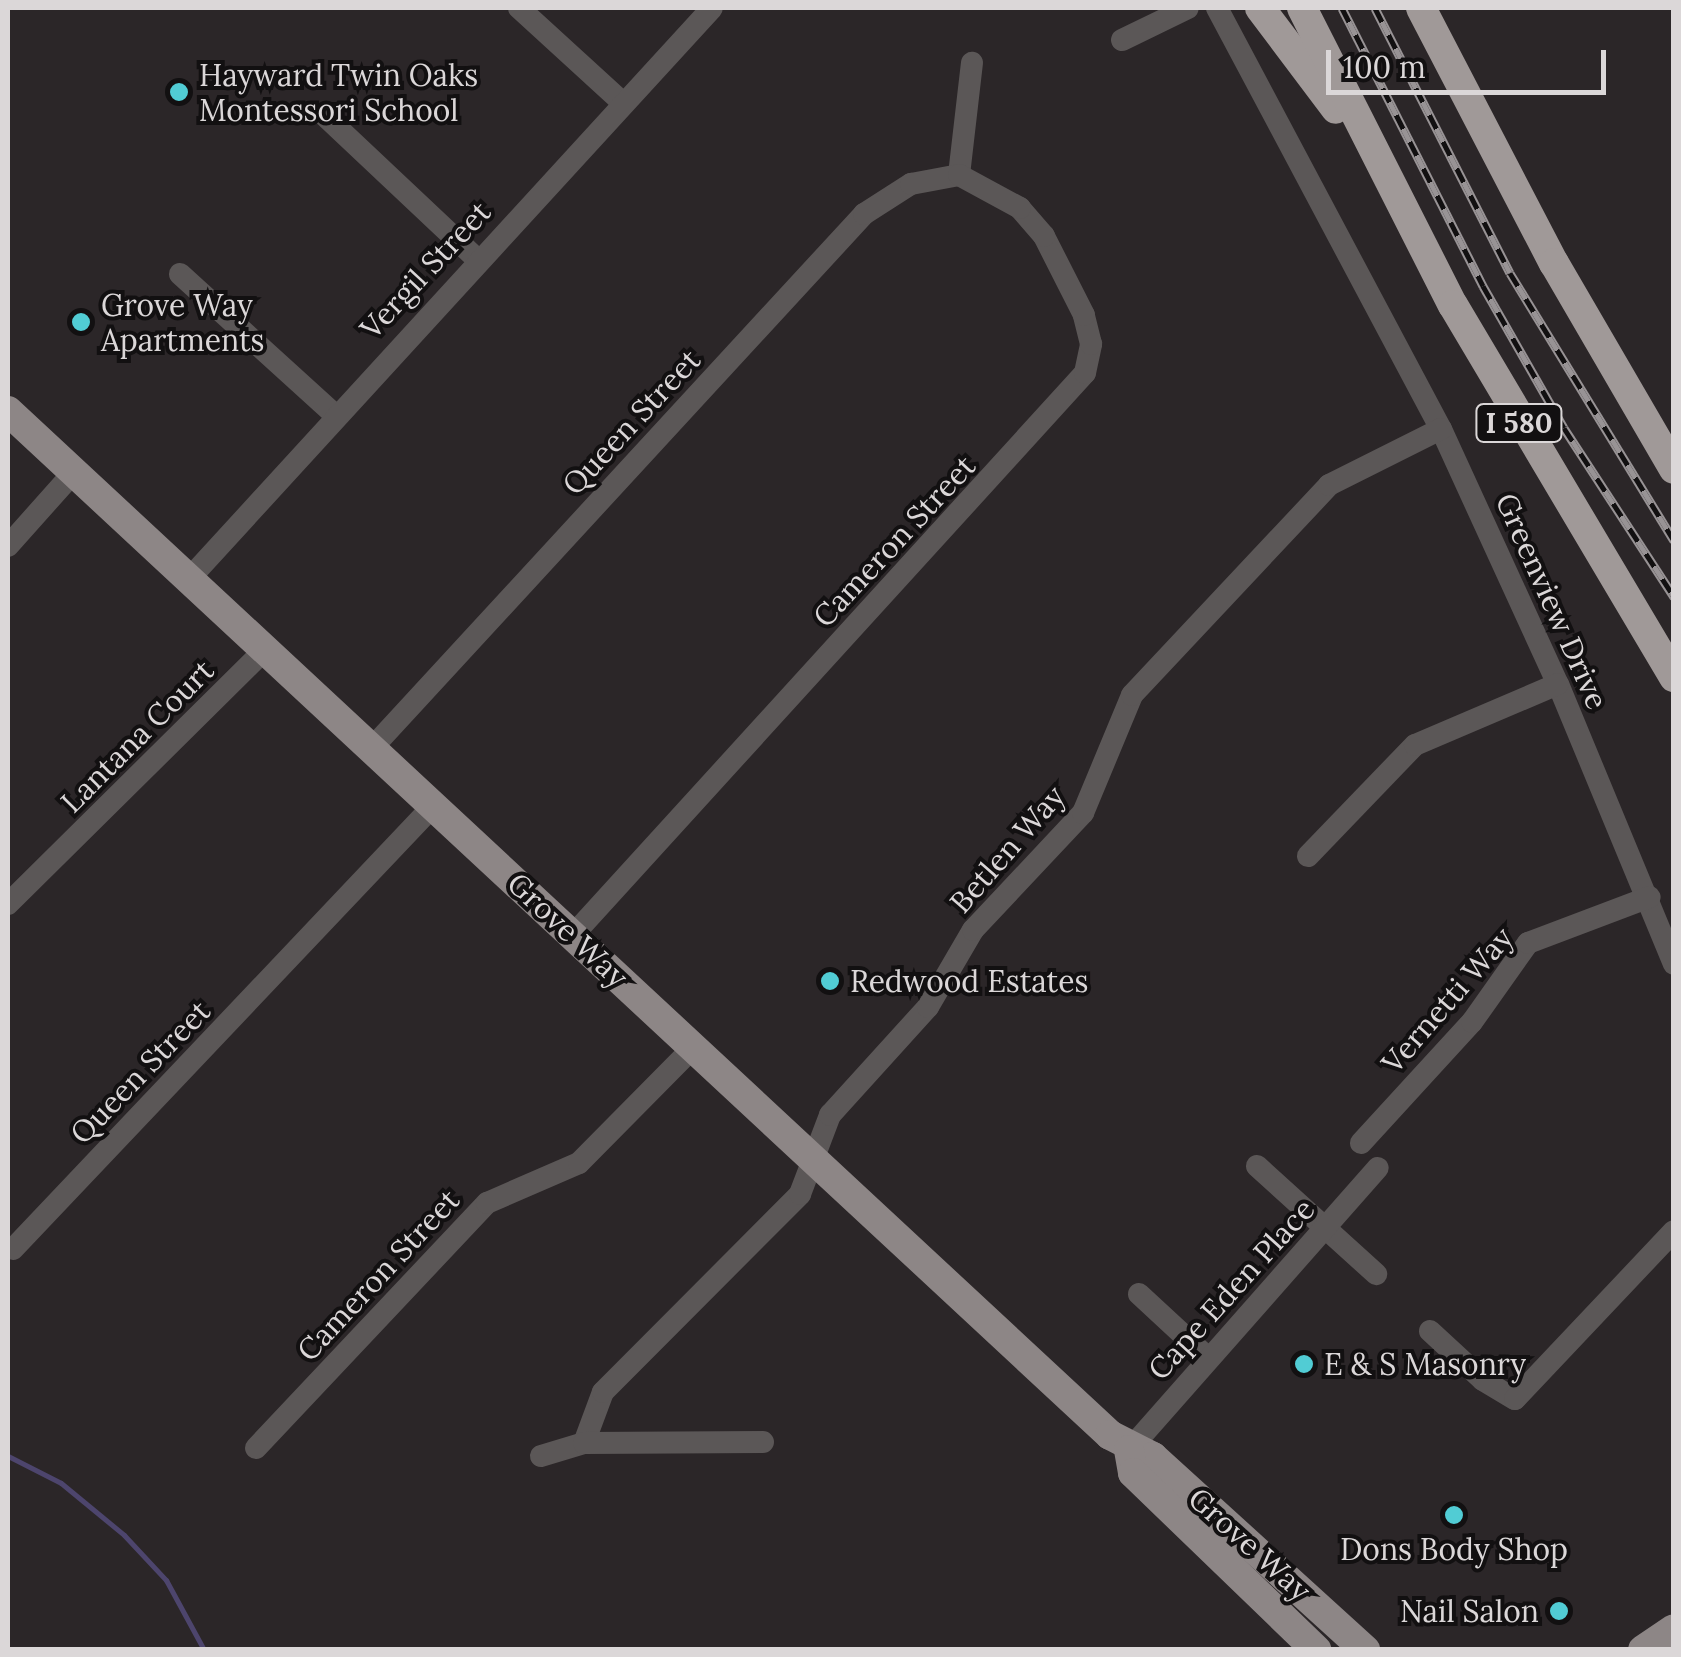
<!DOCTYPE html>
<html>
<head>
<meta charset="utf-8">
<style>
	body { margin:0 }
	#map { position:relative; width:1681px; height:1657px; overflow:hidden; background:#2b2628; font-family:Lora,serif }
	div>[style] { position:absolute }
	.stream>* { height:5px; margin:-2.5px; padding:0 2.5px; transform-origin:2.5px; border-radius:2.5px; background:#4d456d }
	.minor>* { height:22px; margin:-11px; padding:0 11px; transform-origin:11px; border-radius:11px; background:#5b5757 }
	.major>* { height:30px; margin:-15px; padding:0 15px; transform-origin:15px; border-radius:15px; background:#8d8686 }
	.highway>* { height:30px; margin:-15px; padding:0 15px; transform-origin:15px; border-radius:15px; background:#a09998 }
	.rail>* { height:9px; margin-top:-4.5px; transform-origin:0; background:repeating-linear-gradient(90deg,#121011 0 15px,#989395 0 30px); box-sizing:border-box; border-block:2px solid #989395 }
	.dots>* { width:28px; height:28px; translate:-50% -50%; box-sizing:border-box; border:5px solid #121011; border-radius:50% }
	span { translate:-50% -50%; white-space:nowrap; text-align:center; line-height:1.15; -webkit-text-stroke:8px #121011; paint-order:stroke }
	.shield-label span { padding:2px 8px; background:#121011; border:2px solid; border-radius:8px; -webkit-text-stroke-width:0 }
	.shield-label { font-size:28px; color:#dbd7d8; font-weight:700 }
	.poi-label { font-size:30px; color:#dbd7d8 }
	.left { translate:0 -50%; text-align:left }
	.right { translate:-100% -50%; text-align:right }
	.street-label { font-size:30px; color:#dbd7d8 }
	.frame { position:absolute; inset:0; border:10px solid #dbd7d8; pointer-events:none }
	.scale { position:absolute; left:1326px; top:50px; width:280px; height:45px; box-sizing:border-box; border:5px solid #dbd7d8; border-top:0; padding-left:12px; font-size:30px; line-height:35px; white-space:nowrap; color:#dbd7d8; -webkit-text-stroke:8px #121011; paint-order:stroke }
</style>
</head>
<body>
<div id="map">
	<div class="stream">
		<i style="left:8px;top:1456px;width:59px;rotate:27deg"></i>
		<i style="left:61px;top:1483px;width:82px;rotate:39.5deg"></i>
		<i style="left:124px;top:1535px;width:62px;rotate:47deg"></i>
		<i style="left:166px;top:1580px;width:80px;rotate:61.5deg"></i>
	</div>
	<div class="minor">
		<i style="left:519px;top:8px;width:141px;rotate:42.4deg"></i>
		<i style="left:1217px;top:8px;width:477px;rotate:62deg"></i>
		<i style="left:1441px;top:429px;width:281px;rotate:65.4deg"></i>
		<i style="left:1558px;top:684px;width:303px;rotate:67.5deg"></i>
		<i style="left:1122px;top:40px;width:73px;rotate:-25.9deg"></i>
		<i style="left:324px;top:115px;width:209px;rotate:43.3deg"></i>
		<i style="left:959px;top:175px;width:113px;rotate:-83.4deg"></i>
		<i style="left:180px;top:274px;width:208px;rotate:42.3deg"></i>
		<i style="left:8px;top:546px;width:99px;rotate:-48.3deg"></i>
		<i style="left:189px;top:579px;width:774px;rotate:-47.51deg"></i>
		<i style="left:372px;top:748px;width:726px;rotate:-47.34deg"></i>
		<i style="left:864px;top:214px;width:56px;rotate:-32.6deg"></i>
		<i style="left:911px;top:184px;width:49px;rotate:-10.6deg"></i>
		<i style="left:1308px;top:856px;width:154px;rotate:-46.1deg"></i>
		<i style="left:1415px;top:745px;width:155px;rotate:-23.1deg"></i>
		<i style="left:8px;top:904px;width:360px;rotate:-44.7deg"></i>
		<i style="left:573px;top:935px;width:760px;rotate:-47.67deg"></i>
		<i style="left:1085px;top:373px;width:30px;rotate:-78deg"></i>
		<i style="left:1091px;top:344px;width:30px;rotate:-104deg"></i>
		<i style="left:1084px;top:315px;width:89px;rotate:-116.9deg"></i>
		<i style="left:1044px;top:236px;width:37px;rotate:-131deg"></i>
		<i style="left:1020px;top:208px;width:69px;rotate:-151.6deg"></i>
		<i style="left:1361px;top:1143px;width:164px;rotate:-47.5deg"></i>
		<i style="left:1472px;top:1022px;width:97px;rotate:-54.7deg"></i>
		<i style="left:1528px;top:943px;width:130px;rotate:-20.7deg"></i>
		<i style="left:1257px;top:1166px;width:161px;rotate:42.2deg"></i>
		<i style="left:13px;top:1249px;width:612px;rotate:-46.52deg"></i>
		<i style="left:1139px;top:1294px;width:94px;rotate:42.8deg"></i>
		<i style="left:1430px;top:1331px;width:72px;rotate:42.8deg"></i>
		<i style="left:1483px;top:1380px;width:37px;rotate:31deg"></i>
		<i style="left:1515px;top:1399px;width:231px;rotate:-46.6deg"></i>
		<i style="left:584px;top:1443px;width:54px;rotate:-69.6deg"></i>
		<i style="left:603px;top:1392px;width:279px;rotate:-45.1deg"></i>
		<i style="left:800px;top:1194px;width:85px;rotate:-69.2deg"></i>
		<i style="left:830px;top:1115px;width:146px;rotate:-47.8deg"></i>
		<i style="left:928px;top:1007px;width:89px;rotate:-59.7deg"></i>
		<i style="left:973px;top:930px;width:161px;rotate:-46.8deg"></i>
		<i style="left:1083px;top:813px;width:128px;rotate:-67.4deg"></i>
		<i style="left:1132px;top:695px;width:288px;rotate:-46.8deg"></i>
		<i style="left:1329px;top:485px;width:125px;rotate:-26.6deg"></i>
		<i style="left:256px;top:1448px;width:337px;rotate:-46.7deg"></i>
		<i style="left:487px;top:1203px;width:100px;rotate:-23.5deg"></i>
		<i style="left:579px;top:1163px;width:162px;rotate:-45.3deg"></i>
		<i style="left:1129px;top:1450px;width:376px;rotate:-48.6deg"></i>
		<i style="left:541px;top:1456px;width:45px;rotate:-16.8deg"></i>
		<i style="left:584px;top:1443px;width:179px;rotate:-0.3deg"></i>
	</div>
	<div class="major">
		<i style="left:8px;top:411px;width:1504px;rotate:42.9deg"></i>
		<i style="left:1110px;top:1435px;width:48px;rotate:27.1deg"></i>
		<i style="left:1153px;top:1457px;width:287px;rotate:42.3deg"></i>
		<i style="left:1129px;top:1450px;width:23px;rotate:80deg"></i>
		<i style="left:1133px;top:1473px;width:255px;rotate:44deg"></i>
		<i style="left:1643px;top:1650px;width:37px;rotate:-34deg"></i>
	</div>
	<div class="highway">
		<i style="left:1260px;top:8px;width:126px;rotate:53deg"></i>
		<i style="left:1302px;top:8px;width:333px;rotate:63.1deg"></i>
		<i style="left:1453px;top:305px;width:433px;rotate:59.3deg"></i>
		<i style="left:1421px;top:8px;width:288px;rotate:62.5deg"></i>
		<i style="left:1554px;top:263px;width:238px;rotate:59.8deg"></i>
	</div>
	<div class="rail">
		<i style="left:1342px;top:8px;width:312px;rotate:63.1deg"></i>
		<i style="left:1483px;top:286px;width:163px;rotate:60.3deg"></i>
		<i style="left:1564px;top:428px;width:202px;rotate:56.9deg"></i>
		<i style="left:1375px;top:8px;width:297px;rotate:63deg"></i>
		<i style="left:1510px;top:273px;width:314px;rotate:58.5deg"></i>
	</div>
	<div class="dots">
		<i style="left:179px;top:92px;background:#51ccd4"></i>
		<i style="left:81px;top:322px;background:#51ccd4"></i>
		<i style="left:830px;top:981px;background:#51ccd4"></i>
		<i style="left:1304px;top:1364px;background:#51ccd4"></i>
		<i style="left:1454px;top:1515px;background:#51ccd4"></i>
		<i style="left:1559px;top:1611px;background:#51ccd4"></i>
	</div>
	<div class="shield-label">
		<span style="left:1519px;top:423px">I 580</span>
	</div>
	<div class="poi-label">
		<span class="left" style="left:199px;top:92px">Hayward Twin Oaks<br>Montessori School</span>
		<span class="left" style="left:101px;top:322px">Grove Way<br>Apartments</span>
		<span class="left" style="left:850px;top:981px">Redwood Estates</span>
		<span class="left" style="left:1324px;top:1364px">E &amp; S Masonry</span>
		<span style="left:1454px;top:1549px">Dons Body Shop</span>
		<span class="right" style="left:1539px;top:1611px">Nail Salon</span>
	</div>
	<div class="street-label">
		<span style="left:425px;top:270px;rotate:-47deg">Vergil Street</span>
		<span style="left:631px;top:422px;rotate:-47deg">Queen Street</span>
		<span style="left:894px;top:541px;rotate:-47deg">Cameron Street</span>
		<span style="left:1552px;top:601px;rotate:66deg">Greenview Drive</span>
		<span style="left:137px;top:736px;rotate:-45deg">Lantana Court</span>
		<span style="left:1007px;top:849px;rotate:-49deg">Betlen Way</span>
		<span style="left:568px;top:930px;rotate:43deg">Grove Way</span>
		<span style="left:1447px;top:1000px;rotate:-49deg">Vernetti Way</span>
		<span style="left:140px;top:1072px;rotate:-46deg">Queen Street</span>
		<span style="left:378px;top:1275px;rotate:-47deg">Cameron Street</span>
		<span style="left:1231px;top:1289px;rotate:-48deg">Cape Eden Place</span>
		<span style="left:1250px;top:1544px;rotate:42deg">Grove Way</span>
	</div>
	<div class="frame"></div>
	<div class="scale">100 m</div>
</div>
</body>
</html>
